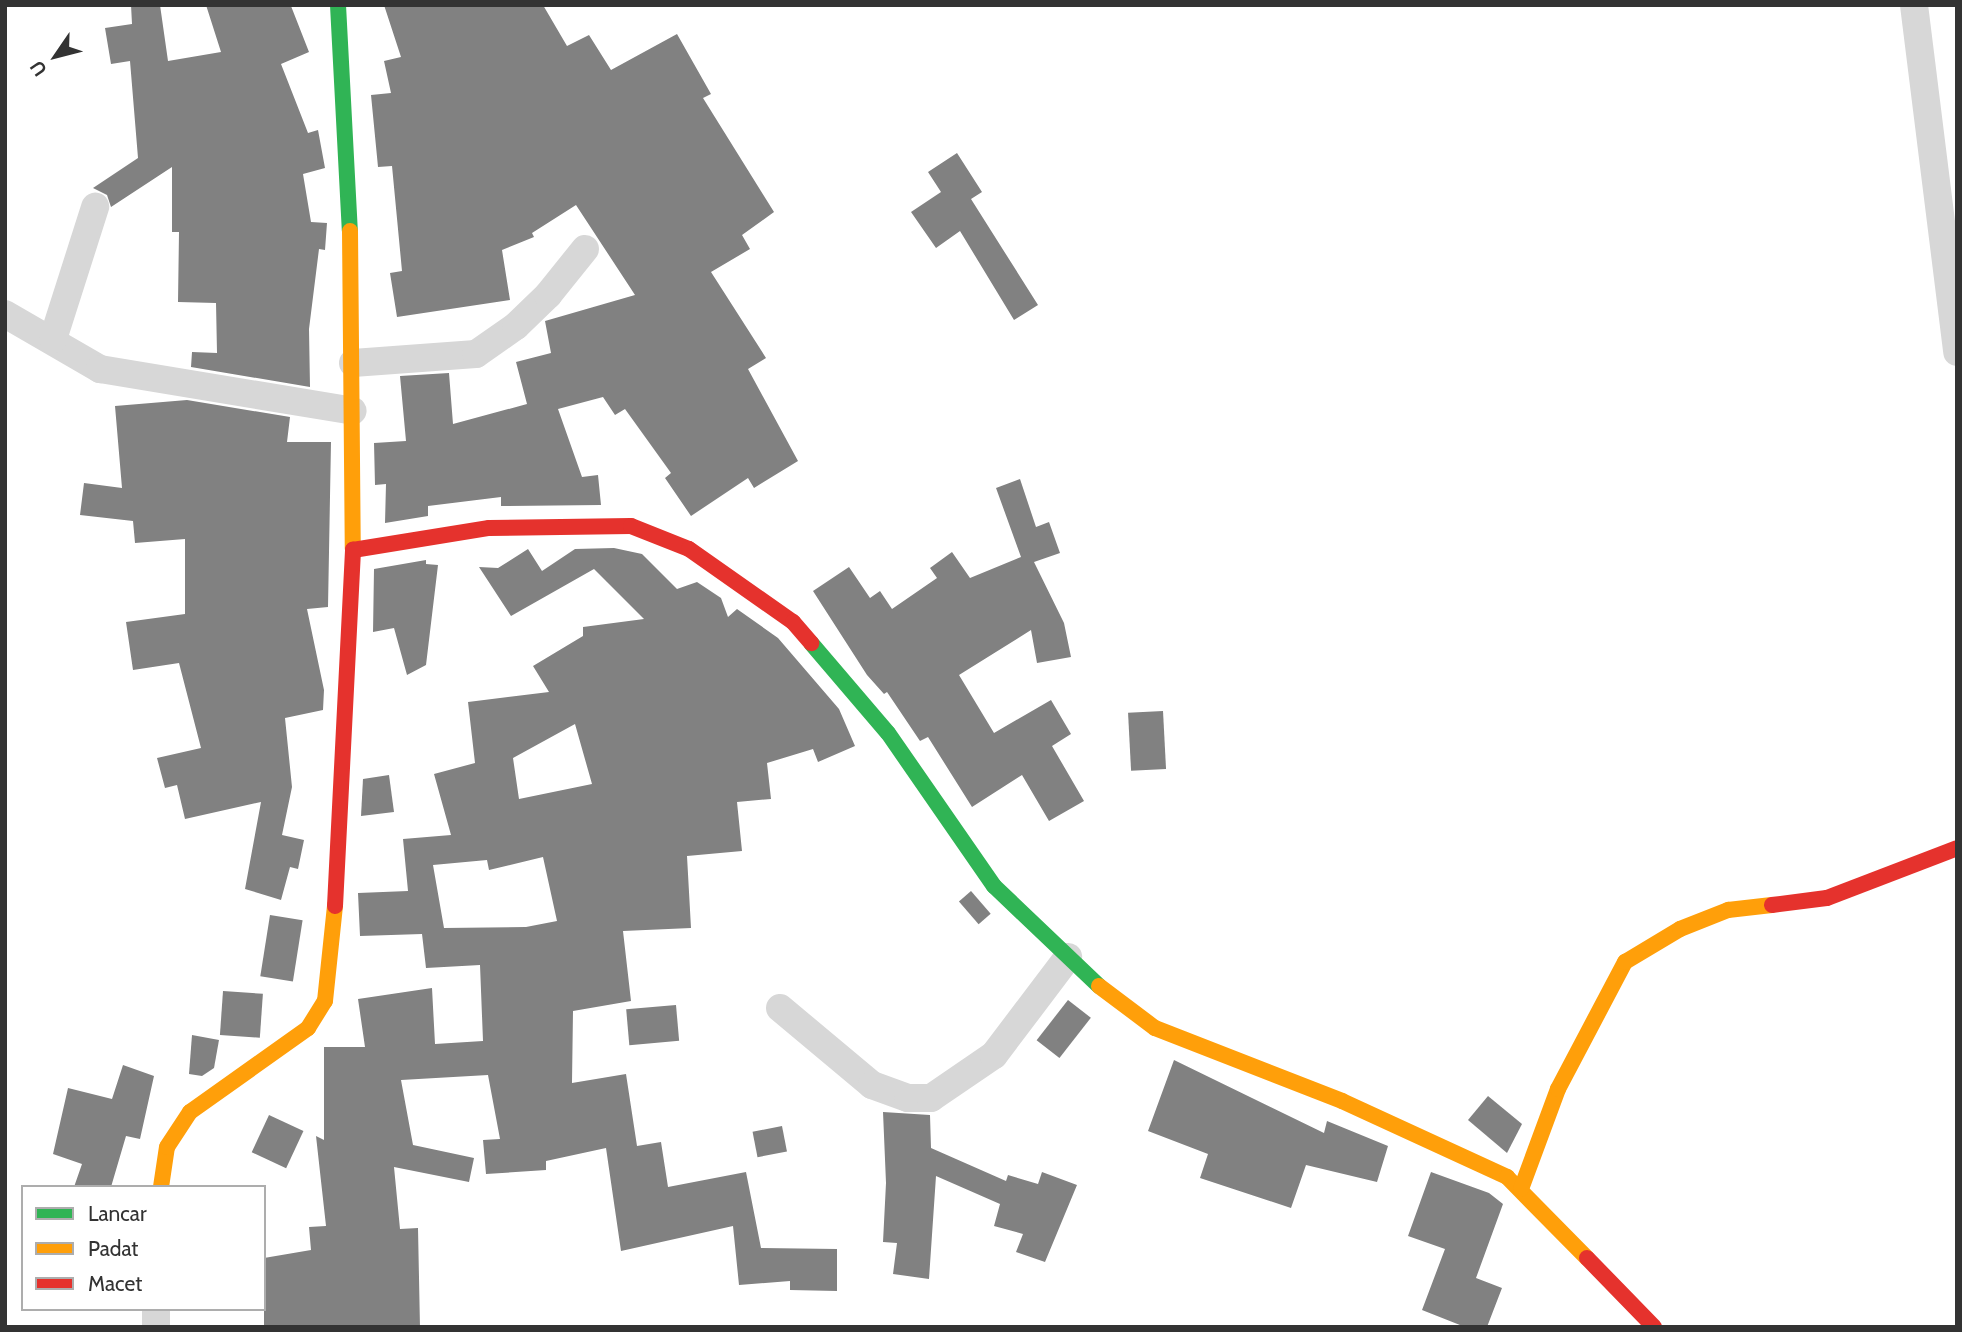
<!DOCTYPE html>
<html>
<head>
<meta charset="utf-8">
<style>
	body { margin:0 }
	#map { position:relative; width:1962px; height:1332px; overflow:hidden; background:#fff; font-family:Cabin,sans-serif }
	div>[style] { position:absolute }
	.building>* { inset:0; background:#818181; transform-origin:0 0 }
	.street>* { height:28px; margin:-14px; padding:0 14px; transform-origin:14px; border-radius:14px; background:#d7d7d7 }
	.fast>* { height:16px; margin:-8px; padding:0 8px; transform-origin:8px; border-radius:8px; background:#30b455 }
	.slow>* { height:16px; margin:-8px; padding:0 8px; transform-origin:8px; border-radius:8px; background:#ff9f0a }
	.jam>* { height:16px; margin:-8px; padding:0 8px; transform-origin:8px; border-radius:8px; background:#e5322d }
	span { translate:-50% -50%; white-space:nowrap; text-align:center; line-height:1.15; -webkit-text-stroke:7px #fff; paint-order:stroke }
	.frame { position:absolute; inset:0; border:7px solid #333; pointer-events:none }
	.legend { position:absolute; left:21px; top:1185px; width:245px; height:126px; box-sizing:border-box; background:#fff; border:2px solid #adadad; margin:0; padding:9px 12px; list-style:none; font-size:21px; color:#333 }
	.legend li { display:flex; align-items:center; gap:14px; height:35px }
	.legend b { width:35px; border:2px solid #adadad }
	.north { position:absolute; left:21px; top:21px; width:70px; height:70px; -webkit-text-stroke:5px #fff; paint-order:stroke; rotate:235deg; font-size:19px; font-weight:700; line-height:28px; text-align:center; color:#333 }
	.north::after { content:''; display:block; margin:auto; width:24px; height:32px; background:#333; clip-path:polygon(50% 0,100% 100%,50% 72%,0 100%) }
</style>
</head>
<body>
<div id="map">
	<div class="building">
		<i style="clip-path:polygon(131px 5px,160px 5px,168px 61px,221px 52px,206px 5px,291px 6px,309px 52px,281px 64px,308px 133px,318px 130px,325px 168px,303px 174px,311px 222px,327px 223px,325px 250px,319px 249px,309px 329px,310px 387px,191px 367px,192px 352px,217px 353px,216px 303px,178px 302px,179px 232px,172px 232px,172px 167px,111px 207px,107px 195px,93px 188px,138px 158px,130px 61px,111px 64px,105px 28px,132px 24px)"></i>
		<i style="clip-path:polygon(384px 5px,543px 5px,567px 46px,589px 35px,611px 70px,677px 34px,711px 94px,703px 98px,774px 212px,742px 235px,750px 249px,711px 272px,766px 358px,748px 369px,798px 461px,754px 488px,748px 478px,691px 516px,665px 478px,671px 473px,625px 409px,615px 415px,603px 397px,558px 409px,582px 477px,598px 475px,601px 505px,501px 506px,501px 497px,428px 506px,428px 516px,385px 523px,386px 484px,375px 485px,374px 443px,406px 441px,400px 376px,449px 373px,453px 424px,527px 404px,516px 362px,551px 353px,545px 321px,635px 295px,576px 205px,532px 233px,534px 237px,502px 250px,510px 300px,397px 317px,390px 273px,402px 271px,392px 166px,378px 167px,371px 95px,391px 93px,384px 61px,401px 57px)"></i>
		<i style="clip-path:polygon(957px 153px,982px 192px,971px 199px,1038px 305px,1014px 320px,960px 231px,936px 248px,911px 212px,941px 192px,928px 172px)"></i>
		<i style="clip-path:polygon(187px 400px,290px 417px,287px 442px,331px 442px,328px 607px,307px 609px,324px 690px,323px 710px,285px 718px,292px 787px,282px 835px,304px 840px,298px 869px,290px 867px,281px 900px,245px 889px,261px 802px,185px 819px,177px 785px,165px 788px,157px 758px,201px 748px,179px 663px,133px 670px,126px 622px,185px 614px,185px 539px,135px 543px,133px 521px,80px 515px,84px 483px,122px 488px,115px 406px)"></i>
		<i style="clip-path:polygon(1020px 479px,1036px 527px,1049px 522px,1060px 553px,1034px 562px,1064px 623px,1071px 657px,1037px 663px,1031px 630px,959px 675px,994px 733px,1051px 700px,1071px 734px,1052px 746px,1084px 801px,1049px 821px,1022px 775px,972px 807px,928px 737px,920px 741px,887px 692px,884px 694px,867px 675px,813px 591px,849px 567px,870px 598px,880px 591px,892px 609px,937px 578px,930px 568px,952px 552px,970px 578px,1021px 557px,996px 488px)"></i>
		<i style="clip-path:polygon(evenodd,614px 548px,642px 554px,677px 589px,697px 582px,721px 598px,728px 617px,737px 609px,778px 638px,839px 709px,855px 746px,818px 762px,813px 749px,767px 763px,771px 799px,737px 802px,742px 851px,687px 856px,691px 928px,623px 931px,631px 1001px,573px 1011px,572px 1083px,626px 1074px,637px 1146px,661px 1142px,668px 1187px,746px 1172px,761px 1248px,837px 1249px,837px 1291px,790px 1290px,790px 1281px,739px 1285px,733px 1226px,621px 1251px,606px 1148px,546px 1161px,546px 1170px,486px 1174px,483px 1140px,500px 1139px,488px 1075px,401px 1080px,413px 1145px,474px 1158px,469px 1182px,394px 1167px,400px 1229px,418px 1228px,420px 1327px,264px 1327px,264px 1258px,311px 1250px,309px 1227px,326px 1226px,316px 1136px,324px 1140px,324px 1047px,365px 1047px,358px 999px,432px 988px,435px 1044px,483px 1041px,480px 965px,426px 968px,422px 934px,360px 936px,358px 893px,408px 891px,403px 839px,451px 835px,434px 774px,475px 763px,468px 702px,549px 692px,533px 666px,583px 636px,583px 627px,644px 619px,594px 569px,511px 616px,479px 567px,498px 568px,528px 549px,542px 571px,575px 549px,614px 548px,575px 724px,592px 784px,519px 799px,513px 758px,575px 724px,614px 548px,543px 857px,557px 921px,526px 927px,444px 928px,433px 865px,487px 860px,489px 870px,543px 857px)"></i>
		<i style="clip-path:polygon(426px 560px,426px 564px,438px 565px,426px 665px,407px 675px,394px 628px,373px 632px,374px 569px)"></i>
		<i style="left:1163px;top:711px;width:58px;height:35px;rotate:87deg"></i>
		<i style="clip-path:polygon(389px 775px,394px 812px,361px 816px,363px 779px)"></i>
		<i style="left:971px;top:891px;width:30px;height:16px;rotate:49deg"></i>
		<i style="left:270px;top:915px;width:33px;height:62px;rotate:9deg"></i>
		<i style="left:223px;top:991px;width:40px;height:44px;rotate:4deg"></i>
		<i style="left:1068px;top:1000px;width:29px;height:51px;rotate:38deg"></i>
		<i style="left:676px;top:1005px;width:36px;height:50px;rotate:85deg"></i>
		<i style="clip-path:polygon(192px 1035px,219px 1040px,214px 1068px,202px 1076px,189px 1074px)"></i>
		<i style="clip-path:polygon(1174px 1060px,1324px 1133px,1327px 1121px,1388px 1146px,1377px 1182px,1306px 1165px,1291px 1208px,1200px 1178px,1208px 1154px,1148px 1131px)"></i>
		<i style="clip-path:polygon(123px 1065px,154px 1076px,140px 1139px,126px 1136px,111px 1187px,74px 1187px,82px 1164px,53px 1154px,68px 1088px,112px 1099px)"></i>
		<i style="clip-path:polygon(1488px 1096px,1522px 1124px,1507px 1153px,1468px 1120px)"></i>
		<i style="clip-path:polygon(883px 1112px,930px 1115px,931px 1148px,1006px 1181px,1008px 1175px,1038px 1184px,1042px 1172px,1077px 1185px,1045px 1262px,1016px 1252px,1023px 1234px,994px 1226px,1000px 1204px,936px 1176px,929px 1279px,893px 1274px,897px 1243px,883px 1242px,886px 1183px)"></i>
		<i style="left:269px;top:1115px;width:38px;height:41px;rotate:25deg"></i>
		<i style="left:782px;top:1126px;width:26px;height:30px;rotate:79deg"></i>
		<i style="clip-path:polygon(1431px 1172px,1489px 1193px,1503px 1204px,1476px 1278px,1502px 1288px,1487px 1327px,1465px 1327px,1422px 1310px,1445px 1249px,1408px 1236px)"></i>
	</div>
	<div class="street">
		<i style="left:1914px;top:5px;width:350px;rotate:82.9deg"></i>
		<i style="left:5px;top:314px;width:110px;rotate:30.1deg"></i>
		<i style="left:100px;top:369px;width:256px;rotate:9.4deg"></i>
		<i style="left:53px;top:339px;width:139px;rotate:-72.3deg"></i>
		<i style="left:353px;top:363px;width:123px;rotate:-4.2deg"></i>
		<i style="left:476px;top:354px;width:49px;rotate:-35deg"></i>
		<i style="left:516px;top:326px;width:45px;rotate:-44.1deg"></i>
		<i style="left:548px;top:295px;width:59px;rotate:-51.2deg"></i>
		<i style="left:780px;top:1008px;width:120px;rotate:39.9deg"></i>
		<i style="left:872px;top:1085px;width:38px;rotate:20deg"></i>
		<i style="left:908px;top:1098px;width:23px"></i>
		<i style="left:931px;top:1098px;width:76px;rotate:-34.3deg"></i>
		<i style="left:994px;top:1055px;width:123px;rotate:-52.9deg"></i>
		<i style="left:156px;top:1327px;width:18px;rotate:-90deg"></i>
	</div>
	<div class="fast">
		<i style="left:338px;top:5px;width:226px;rotate:87deg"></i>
		<i style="left:811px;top:643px;width:118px;rotate:49.5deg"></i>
		<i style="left:888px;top:733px;width:186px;rotate:55.3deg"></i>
		<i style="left:994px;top:886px;width:145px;rotate:43.6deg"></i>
	</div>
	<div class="slow">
		<i style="left:350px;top:231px;width:318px;rotate:89.5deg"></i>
		<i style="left:1099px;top:986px;width:70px;rotate:36.9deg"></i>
		<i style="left:1155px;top:1028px;width:201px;rotate:21.3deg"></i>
		<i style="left:1342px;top:1101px;width:182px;rotate:24.7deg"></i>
		<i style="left:1507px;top:1177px;width:114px;rotate:45.4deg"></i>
		<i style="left:161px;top:1187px;width:40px;rotate:-81.5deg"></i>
		<i style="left:167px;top:1147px;width:42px;rotate:-56.7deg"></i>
		<i style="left:190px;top:1112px;width:145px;rotate:-35.4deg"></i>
		<i style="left:308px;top:1028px;width:32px;rotate:-58deg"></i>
		<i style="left:325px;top:1001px;width:96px;rotate:-84deg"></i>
		<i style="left:1521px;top:1189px;width:107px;rotate:-69.7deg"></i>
		<i style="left:1558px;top:1089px;width:144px;rotate:-62.2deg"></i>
		<i style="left:1625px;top:962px;width:64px;rotate:-31deg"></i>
		<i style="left:1680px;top:929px;width:52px;rotate:-21.6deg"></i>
		<i style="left:1728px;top:910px;width:44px;rotate:-6.5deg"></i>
	</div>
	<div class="jam">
		<i style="left:353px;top:550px;width:138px;rotate:-9.2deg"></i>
		<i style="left:489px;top:528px;width:142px;rotate:-0.8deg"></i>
		<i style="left:631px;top:526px;width:62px;rotate:21.6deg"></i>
		<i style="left:689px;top:549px;width:127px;rotate:35.1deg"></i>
		<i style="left:793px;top:622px;width:28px;rotate:49deg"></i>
		<i style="left:1772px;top:905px;width:55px;rotate:-7.3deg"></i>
		<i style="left:1827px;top:898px;width:139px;rotate:-21deg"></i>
		<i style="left:335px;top:906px;width:357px;rotate:-87.1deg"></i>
		<i style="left:1587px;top:1258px;width:96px;rotate:45.8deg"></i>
	</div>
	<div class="frame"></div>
	<ul class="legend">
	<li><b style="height:9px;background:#30b455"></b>Lancar</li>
	<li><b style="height:9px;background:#ff9f0a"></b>Padat</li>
	<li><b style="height:9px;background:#e5322d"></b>Macet</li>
	</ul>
	<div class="north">U</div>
</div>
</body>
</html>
